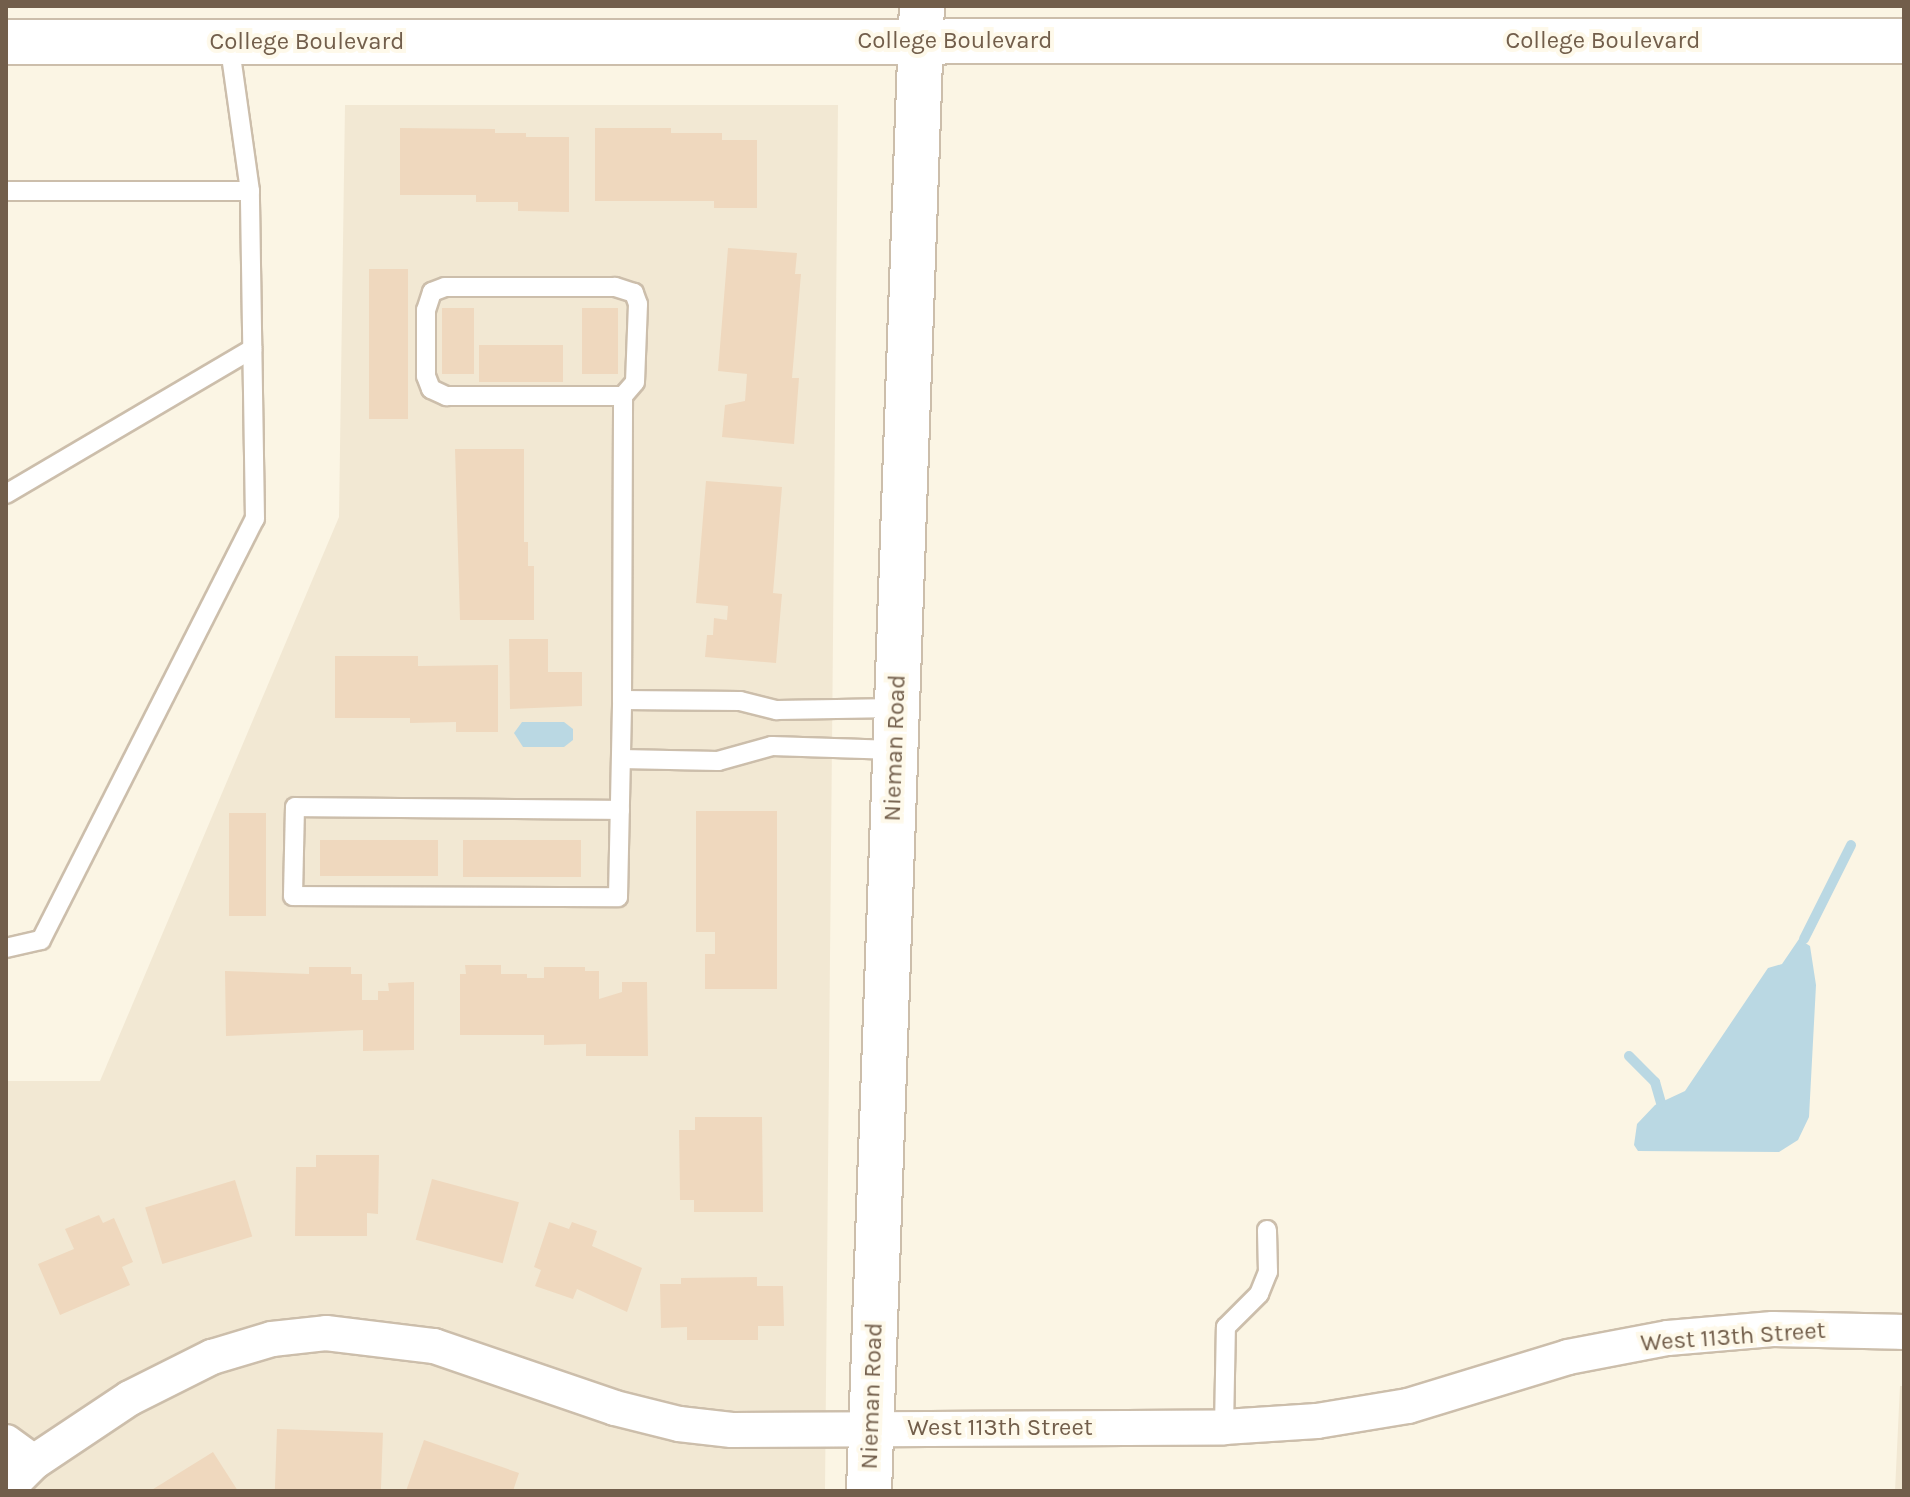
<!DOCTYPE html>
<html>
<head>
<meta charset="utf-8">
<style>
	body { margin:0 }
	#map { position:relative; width:1910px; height:1497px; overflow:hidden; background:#fbf5e4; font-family:Karla,sans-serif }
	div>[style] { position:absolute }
	.residential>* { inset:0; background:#f2e8d3 }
	.water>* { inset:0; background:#bad8e3 }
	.stream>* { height:10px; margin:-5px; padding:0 5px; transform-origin:5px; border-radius:5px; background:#bad8e3 }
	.building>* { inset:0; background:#efd8be; transform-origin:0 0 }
	.roads { filter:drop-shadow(2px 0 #ccbeab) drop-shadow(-2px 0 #ccbeab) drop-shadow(0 2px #ccbeab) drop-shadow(0 -2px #ccbeab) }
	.lane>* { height:18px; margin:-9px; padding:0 9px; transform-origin:9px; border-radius:9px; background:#fff }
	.street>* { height:34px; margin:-17px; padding:0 17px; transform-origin:17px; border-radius:17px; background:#fff }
	.secondary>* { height:44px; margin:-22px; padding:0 22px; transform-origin:22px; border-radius:22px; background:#fff }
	span { translate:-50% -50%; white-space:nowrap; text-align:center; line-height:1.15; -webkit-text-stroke:8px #fef9ea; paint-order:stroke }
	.street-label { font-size:24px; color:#725e4b }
	.frame { position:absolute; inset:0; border:8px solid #725e4b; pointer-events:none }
</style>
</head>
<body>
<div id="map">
	<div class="residential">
		<i style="clip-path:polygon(345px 105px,838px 105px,825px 1491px,6px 1491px,6px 1081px,100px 1081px,339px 517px)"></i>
		<i style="clip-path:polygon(1900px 1386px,1904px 1386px,1904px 1491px,1895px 1491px)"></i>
	</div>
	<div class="water">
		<i style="clip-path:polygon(522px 722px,564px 722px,573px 729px,573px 740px,564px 747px,523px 747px,514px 733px)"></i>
		<i style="clip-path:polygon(1799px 939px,1810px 946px,1816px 985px,1809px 1117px,1798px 1140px,1779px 1152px,1638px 1151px,1634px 1145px,1637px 1124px,1655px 1105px,1685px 1091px,1768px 968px,1782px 964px)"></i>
	</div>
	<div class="stream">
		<i style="left:1804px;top:939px;width:105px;rotate:-63.4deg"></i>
		<i style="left:1629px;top:1056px;width:37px;rotate:45deg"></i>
		<i style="left:1655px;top:1082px;width:22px;rotate:74deg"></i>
	</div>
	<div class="building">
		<i style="clip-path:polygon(400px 128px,495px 129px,495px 133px,526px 133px,526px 137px,569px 137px,569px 212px,518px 211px,518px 202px,476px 202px,476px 195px,400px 195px)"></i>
		<i style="clip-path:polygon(595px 128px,671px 128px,671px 133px,722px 133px,722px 140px,757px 140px,757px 208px,714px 208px,714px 201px,595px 201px)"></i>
		<i style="clip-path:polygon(728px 248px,797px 253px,795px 274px,801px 274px,792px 378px,799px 378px,794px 444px,722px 437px,725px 405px,745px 401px,747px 374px,718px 371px)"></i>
		<i style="left:369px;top:269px;width:39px;height:150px"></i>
		<i style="left:442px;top:308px;width:32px;height:66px"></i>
		<i style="left:582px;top:308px;width:36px;height:66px"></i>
		<i style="left:479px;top:345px;width:84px;height:37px"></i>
		<i style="clip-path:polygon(455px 449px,524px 449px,524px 542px,528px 542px,528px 566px,534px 566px,534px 620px,460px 620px)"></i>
		<i style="clip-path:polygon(706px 481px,782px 487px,773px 593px,782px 594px,776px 663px,705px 657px,707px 635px,713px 635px,714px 618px,727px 620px,728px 606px,696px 603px)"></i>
		<i style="clip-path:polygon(509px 639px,548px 639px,548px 672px,582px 672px,582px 706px,510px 709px)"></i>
		<i style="clip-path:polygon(335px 656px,418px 656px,418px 666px,498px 665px,498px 732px,456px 732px,456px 722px,410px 723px,410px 718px,335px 718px)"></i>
		<i style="clip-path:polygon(696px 811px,777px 811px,777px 989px,705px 989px,705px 954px,715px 954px,715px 932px,696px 932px)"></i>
		<i style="left:229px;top:813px;width:37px;height:103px"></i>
		<i style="left:320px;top:840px;width:118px;height:36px"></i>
		<i style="left:581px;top:840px;width:37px;height:118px;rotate:90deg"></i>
		<i style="clip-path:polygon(465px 965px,501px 965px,501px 974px,527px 974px,527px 978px,544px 978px,544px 967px,585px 967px,585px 971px,599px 971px,599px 999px,622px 992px,622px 982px,647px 982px,648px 1056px,586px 1056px,586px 1044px,544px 1045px,544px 1035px,460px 1035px,460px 974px,466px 974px)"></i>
		<i style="clip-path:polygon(309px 967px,351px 967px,351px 974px,362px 974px,362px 1000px,378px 1000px,378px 991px,389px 991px,388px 983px,414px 982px,414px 1050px,363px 1051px,363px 1030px,226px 1036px,225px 971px,309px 974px)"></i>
		<i style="clip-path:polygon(695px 1117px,762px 1117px,763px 1212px,694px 1212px,694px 1200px,680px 1200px,679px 1130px,695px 1130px)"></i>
		<i style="clip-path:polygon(316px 1155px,379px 1155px,378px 1214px,367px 1213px,367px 1236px,295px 1236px,296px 1167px,316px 1167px)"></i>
		<i style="left:432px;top:1179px;width:90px;height:63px;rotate:15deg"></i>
		<i style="left:235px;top:1180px;width:59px;height:94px;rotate:73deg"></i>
		<i style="clip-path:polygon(99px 1215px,103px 1223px,114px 1218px,133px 1262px,122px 1267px,130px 1285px,60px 1315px,38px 1264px,74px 1249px,65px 1229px)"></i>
		<i style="clip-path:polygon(549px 1222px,569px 1229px,572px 1222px,597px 1231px,592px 1246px,642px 1268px,627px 1312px,577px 1289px,573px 1299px,535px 1286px,541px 1270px,534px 1267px)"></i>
		<i style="clip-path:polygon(757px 1277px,757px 1286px,783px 1286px,784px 1326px,758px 1326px,758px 1340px,687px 1340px,687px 1327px,661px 1328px,660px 1284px,681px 1284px,681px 1278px)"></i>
		<i style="left:277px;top:1429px;width:106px;height:61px;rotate:2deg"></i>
		<i style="clip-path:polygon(424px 1440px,519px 1473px,513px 1491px,406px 1491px)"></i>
		<i style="clip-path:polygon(213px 1452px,238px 1491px,150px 1491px)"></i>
	</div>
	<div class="roads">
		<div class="lane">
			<i style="left:6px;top:191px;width:244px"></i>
			<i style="left:6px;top:494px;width:286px;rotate:-30.5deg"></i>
			<i style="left:622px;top:700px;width:118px;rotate:0.5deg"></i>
			<i style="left:740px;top:701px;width:38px;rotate:14deg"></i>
			<i style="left:777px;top:710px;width:119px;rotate:-1deg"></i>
			<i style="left:621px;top:759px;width:97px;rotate:1.2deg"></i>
			<i style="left:718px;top:761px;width:56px;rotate:-15.5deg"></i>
			<i style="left:772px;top:746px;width:123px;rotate:1.9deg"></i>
			<i style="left:620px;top:810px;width:325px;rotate:-179.5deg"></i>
			<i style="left:295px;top:807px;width:89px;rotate:91.3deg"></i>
			<i style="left:293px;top:896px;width:325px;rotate:0.2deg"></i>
			<i style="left:618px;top:897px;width:197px;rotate:-88.8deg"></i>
			<i style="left:622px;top:700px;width:304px;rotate:-89.8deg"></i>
			<i style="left:623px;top:396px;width:18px;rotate:-49deg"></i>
			<i style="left:635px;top:382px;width:78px;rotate:-87.8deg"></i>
			<i style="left:638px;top:304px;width:12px;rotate:-110deg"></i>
			<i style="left:634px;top:293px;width:20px;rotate:-162deg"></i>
			<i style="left:615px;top:287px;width:170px;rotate:180deg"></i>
			<i style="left:445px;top:287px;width:14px;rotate:159deg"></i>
			<i style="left:432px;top:292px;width:19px;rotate:108deg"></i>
			<i style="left:426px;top:310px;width:66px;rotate:90deg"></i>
			<i style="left:426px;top:376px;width:14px;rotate:69deg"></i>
			<i style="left:431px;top:389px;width:17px;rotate:25deg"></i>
			<i style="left:446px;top:396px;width:177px"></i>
			<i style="left:6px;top:948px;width:36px;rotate:-13deg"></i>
			<i style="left:41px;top:940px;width:472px;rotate:-63.1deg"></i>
			<i style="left:255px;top:519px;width:328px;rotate:-90.9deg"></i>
			<i style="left:250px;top:191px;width:150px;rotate:-98deg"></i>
			<i style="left:1224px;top:1427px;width:100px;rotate:-88.9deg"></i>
			<i style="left:1226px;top:1327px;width:47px;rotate:-45deg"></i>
			<i style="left:1259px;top:1294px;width:24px;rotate:-68deg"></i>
			<i style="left:1268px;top:1272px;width:42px;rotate:-91.4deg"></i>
		</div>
		<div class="street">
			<i style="left:6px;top:1442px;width:34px;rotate:36deg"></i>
			<i style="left:6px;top:1490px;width:40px;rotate:-45deg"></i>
			<i style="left:34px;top:1462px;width:115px;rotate:-33.7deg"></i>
			<i style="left:130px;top:1398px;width:92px;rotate:-26.6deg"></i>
			<i style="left:212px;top:1357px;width:63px;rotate:-16.7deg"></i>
			<i style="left:272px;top:1339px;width:54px;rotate:-6.3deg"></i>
			<i style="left:326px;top:1333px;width:109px;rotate:6.9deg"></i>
			<i style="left:434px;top:1346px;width:191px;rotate:18.9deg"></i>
			<i style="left:615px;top:1408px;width:66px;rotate:14deg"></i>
			<i style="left:679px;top:1424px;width:53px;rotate:6.5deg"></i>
			<i style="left:732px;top:1430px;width:492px;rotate:-0.3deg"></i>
			<i style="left:1224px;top:1427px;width:93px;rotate:-3.7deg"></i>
			<i style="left:1317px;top:1421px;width:92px;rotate:-9.4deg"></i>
			<i style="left:1408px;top:1406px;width:167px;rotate:-17deg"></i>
			<i style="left:1568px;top:1357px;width:102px;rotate:-10.8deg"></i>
			<i style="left:1668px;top:1338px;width:105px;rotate:-4.9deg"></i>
			<i style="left:1773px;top:1329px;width:131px;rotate:1.3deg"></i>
		</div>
		<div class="secondary">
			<i style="left:6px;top:42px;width:1898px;rotate:-0.03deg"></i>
			<i style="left:869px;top:1491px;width:1486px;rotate:-87.96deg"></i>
		</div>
	</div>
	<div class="street-label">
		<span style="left:955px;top:41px">College Boulevard</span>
		<span style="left:1603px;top:41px">College Boulevard</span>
		<span style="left:307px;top:42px">College Boulevard</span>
		<span style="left:895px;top:748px;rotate:-88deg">Nieman Road</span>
		<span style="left:1733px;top:1337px;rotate:-4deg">West 113th Street</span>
		<span style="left:872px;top:1396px;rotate:-88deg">Nieman Road</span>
		<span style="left:1000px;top:1428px">West 113th Street</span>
	</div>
	<div class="frame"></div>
</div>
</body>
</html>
